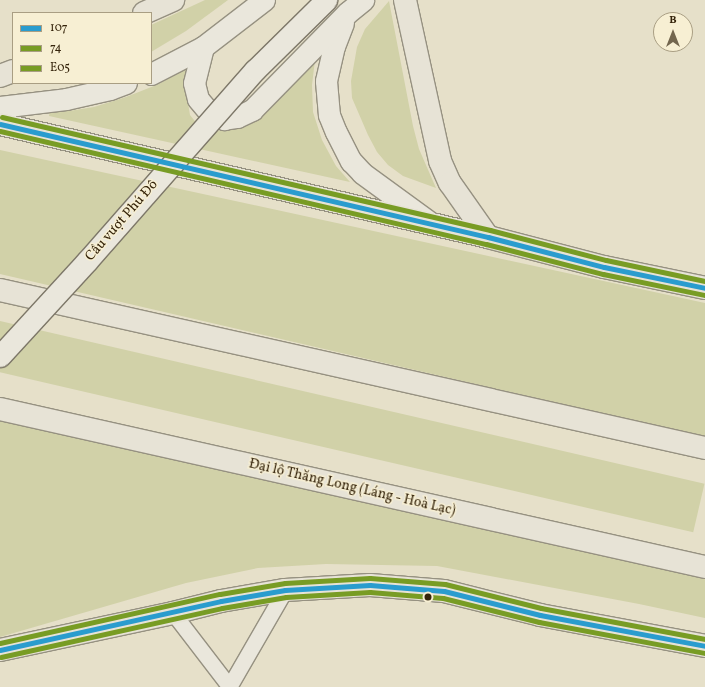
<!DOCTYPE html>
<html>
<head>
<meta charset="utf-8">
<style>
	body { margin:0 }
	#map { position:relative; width:705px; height:687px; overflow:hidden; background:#e6e0c9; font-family:Vollkorn,serif }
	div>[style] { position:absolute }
	.green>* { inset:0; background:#d1d1a8; transform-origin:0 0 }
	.roads { filter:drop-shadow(1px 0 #969181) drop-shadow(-1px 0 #969181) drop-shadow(0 1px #969181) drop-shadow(0 -1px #969181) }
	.minor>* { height:15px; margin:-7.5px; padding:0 7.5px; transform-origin:7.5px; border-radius:7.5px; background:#eae7dc }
	.secondary>* { height:21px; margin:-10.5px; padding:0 10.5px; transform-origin:10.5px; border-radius:10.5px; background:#eae7dc }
	.primary>* { height:22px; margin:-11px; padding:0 11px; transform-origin:11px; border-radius:11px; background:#e7e3d6 }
	.motorway>* { height:22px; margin:-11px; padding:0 11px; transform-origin:11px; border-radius:11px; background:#e7e3d6 }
	.bridges { filter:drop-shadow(1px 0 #7d7768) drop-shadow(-1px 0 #7d7768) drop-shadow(0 1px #7d7768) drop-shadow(0 -1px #7d7768) }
	.secondary-bridge>* { height:21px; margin:-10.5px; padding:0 10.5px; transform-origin:10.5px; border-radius:10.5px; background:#eae7dc }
	.bus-1>* { height:5px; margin:-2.5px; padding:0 2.5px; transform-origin:2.5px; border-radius:2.5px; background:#2a9cce }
	.bus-2>* { height:5px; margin:-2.5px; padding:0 2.5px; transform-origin:2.5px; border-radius:2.5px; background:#789c24 }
	.bus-3>* { height:5px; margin:-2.5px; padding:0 2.5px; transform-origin:2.5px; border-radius:2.5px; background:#789c24 }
	.dots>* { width:11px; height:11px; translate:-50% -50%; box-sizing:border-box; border:2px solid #f7efd3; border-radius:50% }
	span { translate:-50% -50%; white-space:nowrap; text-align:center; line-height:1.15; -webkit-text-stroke:3px #f7efd3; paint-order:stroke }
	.street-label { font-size:14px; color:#35240b }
	.legend { position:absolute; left:12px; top:12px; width:140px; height:72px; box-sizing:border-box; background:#f7efd3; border:1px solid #a99e83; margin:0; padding:5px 7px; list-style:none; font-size:12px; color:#35240b }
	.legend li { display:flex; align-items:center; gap:8px; height:20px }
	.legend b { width:20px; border:1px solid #a99e83 }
	.north { position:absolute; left:653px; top:12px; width:40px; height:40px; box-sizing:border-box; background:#f7efd3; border:1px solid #a99e83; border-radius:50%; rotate:0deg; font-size:11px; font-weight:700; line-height:16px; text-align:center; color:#35240b }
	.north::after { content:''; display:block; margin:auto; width:14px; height:18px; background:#73664e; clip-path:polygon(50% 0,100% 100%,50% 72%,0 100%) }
</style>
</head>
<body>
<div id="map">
	<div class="green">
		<i style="clip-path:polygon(205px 0,228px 0,186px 31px,151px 52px,151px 25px)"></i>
		<i style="clip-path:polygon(389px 1px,413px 126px,419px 149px,436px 188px,403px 176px,388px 165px,377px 152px,368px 135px,352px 98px,351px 81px,357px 47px,365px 29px)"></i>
		<i style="clip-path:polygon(315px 60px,312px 85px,313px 112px,322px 140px,336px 166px,350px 182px,49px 116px,50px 111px,69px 111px,94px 107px,126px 97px,159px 84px,187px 68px,185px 84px,190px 115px,198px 125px,211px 131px,228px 130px,245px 123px)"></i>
		<i style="clip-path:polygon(0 150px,705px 303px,705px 437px,0 274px)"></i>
		<i style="left:0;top:321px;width:723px;height:50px;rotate:13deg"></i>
		<i style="clip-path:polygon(0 417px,705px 579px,705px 618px,639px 604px,437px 566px,326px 564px,258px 568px,186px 583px,0 637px)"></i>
	</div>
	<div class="roads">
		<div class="minor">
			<i style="left:173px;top:613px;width:92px;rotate:52.5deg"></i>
			<i style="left:229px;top:687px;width:112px;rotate:-60deg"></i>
		</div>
		<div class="secondary">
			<i style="left:343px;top:23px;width:25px;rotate:111deg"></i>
			<i style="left:334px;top:46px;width:36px;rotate:103deg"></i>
			<i style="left:326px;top:81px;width:34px;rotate:85deg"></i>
			<i style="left:329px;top:115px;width:18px;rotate:68deg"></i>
			<i style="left:336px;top:132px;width:33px;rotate:63deg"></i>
			<i style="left:351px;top:161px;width:16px;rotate:47deg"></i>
			<i style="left:362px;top:173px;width:87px;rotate:36.1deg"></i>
			<i style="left:203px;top:47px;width:37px;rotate:104deg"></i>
			<i style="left:194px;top:83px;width:16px;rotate:76deg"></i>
			<i style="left:198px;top:99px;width:17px;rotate:50deg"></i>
			<i style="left:209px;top:112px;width:17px;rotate:25deg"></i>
			<i style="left:224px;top:119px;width:13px;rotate:-9deg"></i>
			<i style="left:237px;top:117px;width:17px;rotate:-25deg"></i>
			<i style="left:252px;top:110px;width:136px;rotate:-45.6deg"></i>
			<i style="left:347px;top:13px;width:21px;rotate:-39deg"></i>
			<i style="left:151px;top:74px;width:59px;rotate:-27.4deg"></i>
			<i style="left:203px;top:47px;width:77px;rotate:-37.6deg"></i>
			<i style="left:0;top:107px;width:66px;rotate:-6.9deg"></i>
			<i style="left:66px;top:99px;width:45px;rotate:-12.8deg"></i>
			<i style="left:110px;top:89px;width:17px;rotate:-21deg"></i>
		</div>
		<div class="primary">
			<i style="left:405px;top:0;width:165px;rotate:77.7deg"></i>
			<i style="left:440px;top:161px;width:24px;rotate:66deg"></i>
			<i style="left:450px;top:183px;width:66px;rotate:54.9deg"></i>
			<i style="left:144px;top:13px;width:32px;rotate:-24deg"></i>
			<i style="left:0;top:76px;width:14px;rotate:-21deg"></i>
			<i style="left:0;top:124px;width:501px;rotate:13.04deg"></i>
			<i style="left:488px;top:237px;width:120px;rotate:14.5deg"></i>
			<i style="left:604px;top:267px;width:103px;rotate:11.7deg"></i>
			<i style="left:0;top:650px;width:177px;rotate:-12.1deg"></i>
			<i style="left:173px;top:613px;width:49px;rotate:-14deg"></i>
			<i style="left:221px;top:601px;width:65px;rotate:-9.8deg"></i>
			<i style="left:285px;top:590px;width:85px;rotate:-3.4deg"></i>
			<i style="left:370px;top:585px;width:74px;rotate:4.6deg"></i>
			<i style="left:444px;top:591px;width:99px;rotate:14deg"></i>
			<i style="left:540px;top:615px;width:168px;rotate:10.6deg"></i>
		</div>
		<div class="motorway">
			<i style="left:0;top:290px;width:722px;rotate:12.63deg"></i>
			<i style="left:0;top:409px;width:722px;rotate:12.63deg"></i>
		</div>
	</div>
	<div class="bridges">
		<div class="secondary-bridge">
			<i style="left:0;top:356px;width:129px;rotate:-47.5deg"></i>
			<i style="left:87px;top:261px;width:254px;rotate:-48.7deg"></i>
			<i style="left:255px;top:70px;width:100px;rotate:-44.6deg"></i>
		</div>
	</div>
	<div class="bus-1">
		<i style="left:0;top:124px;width:501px;rotate:13.04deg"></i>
		<i style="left:488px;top:237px;width:120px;rotate:14.5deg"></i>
		<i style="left:604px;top:267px;width:103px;rotate:11.7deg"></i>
		<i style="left:0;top:650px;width:226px;rotate:-12.5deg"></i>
		<i style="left:221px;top:601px;width:65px;rotate:-9.8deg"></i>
		<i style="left:285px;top:590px;width:85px;rotate:-3.4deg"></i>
		<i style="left:370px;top:585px;width:74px;rotate:4.6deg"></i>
		<i style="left:444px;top:591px;width:99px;rotate:14deg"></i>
		<i style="left:540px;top:615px;width:168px;rotate:10.6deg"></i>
	</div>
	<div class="bus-2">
		<i style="left:0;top:131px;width:499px;rotate:13.1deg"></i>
		<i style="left:486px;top:244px;width:121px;rotate:14.4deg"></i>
		<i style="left:603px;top:274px;width:103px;rotate:11.7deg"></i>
		<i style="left:1px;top:657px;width:226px;rotate:-12.5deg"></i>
		<i style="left:222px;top:608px;width:65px;rotate:-9.8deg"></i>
		<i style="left:286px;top:597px;width:84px;rotate:-3.4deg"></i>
		<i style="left:370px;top:592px;width:73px;rotate:4.7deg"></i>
		<i style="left:443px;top:598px;width:99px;rotate:14deg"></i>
		<i style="left:539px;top:622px;width:168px;rotate:10.6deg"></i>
	</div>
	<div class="bus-3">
		<i style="left:2px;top:117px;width:501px;rotate:13.04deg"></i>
		<i style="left:490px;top:230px;width:120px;rotate:14.5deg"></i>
		<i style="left:606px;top:260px;width:101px;rotate:12deg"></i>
		<i style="left:0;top:643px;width:225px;rotate:-12.6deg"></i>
		<i style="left:220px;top:594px;width:66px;rotate:-9.6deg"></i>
		<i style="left:285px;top:583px;width:85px;rotate:-3.4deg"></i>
		<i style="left:370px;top:578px;width:75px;rotate:4.6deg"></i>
		<i style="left:445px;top:584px;width:99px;rotate:14deg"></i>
		<i style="left:541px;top:608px;width:167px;rotate:10.7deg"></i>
	</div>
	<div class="dots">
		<i style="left:428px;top:597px;background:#35240b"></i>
	</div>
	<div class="street-label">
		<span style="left:122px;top:221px;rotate:-49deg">Cầu vượt Phú Đô</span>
		<span style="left:352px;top:488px;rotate:13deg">Đại lộ Thăng Long (Láng - Hoà Lạc)</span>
	</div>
	<ul class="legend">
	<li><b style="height:5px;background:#2a9cce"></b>107</li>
	<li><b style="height:5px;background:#789c24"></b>74</li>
	<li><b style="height:5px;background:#789c24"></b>E05</li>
	</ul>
	<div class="north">B</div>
</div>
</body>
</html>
